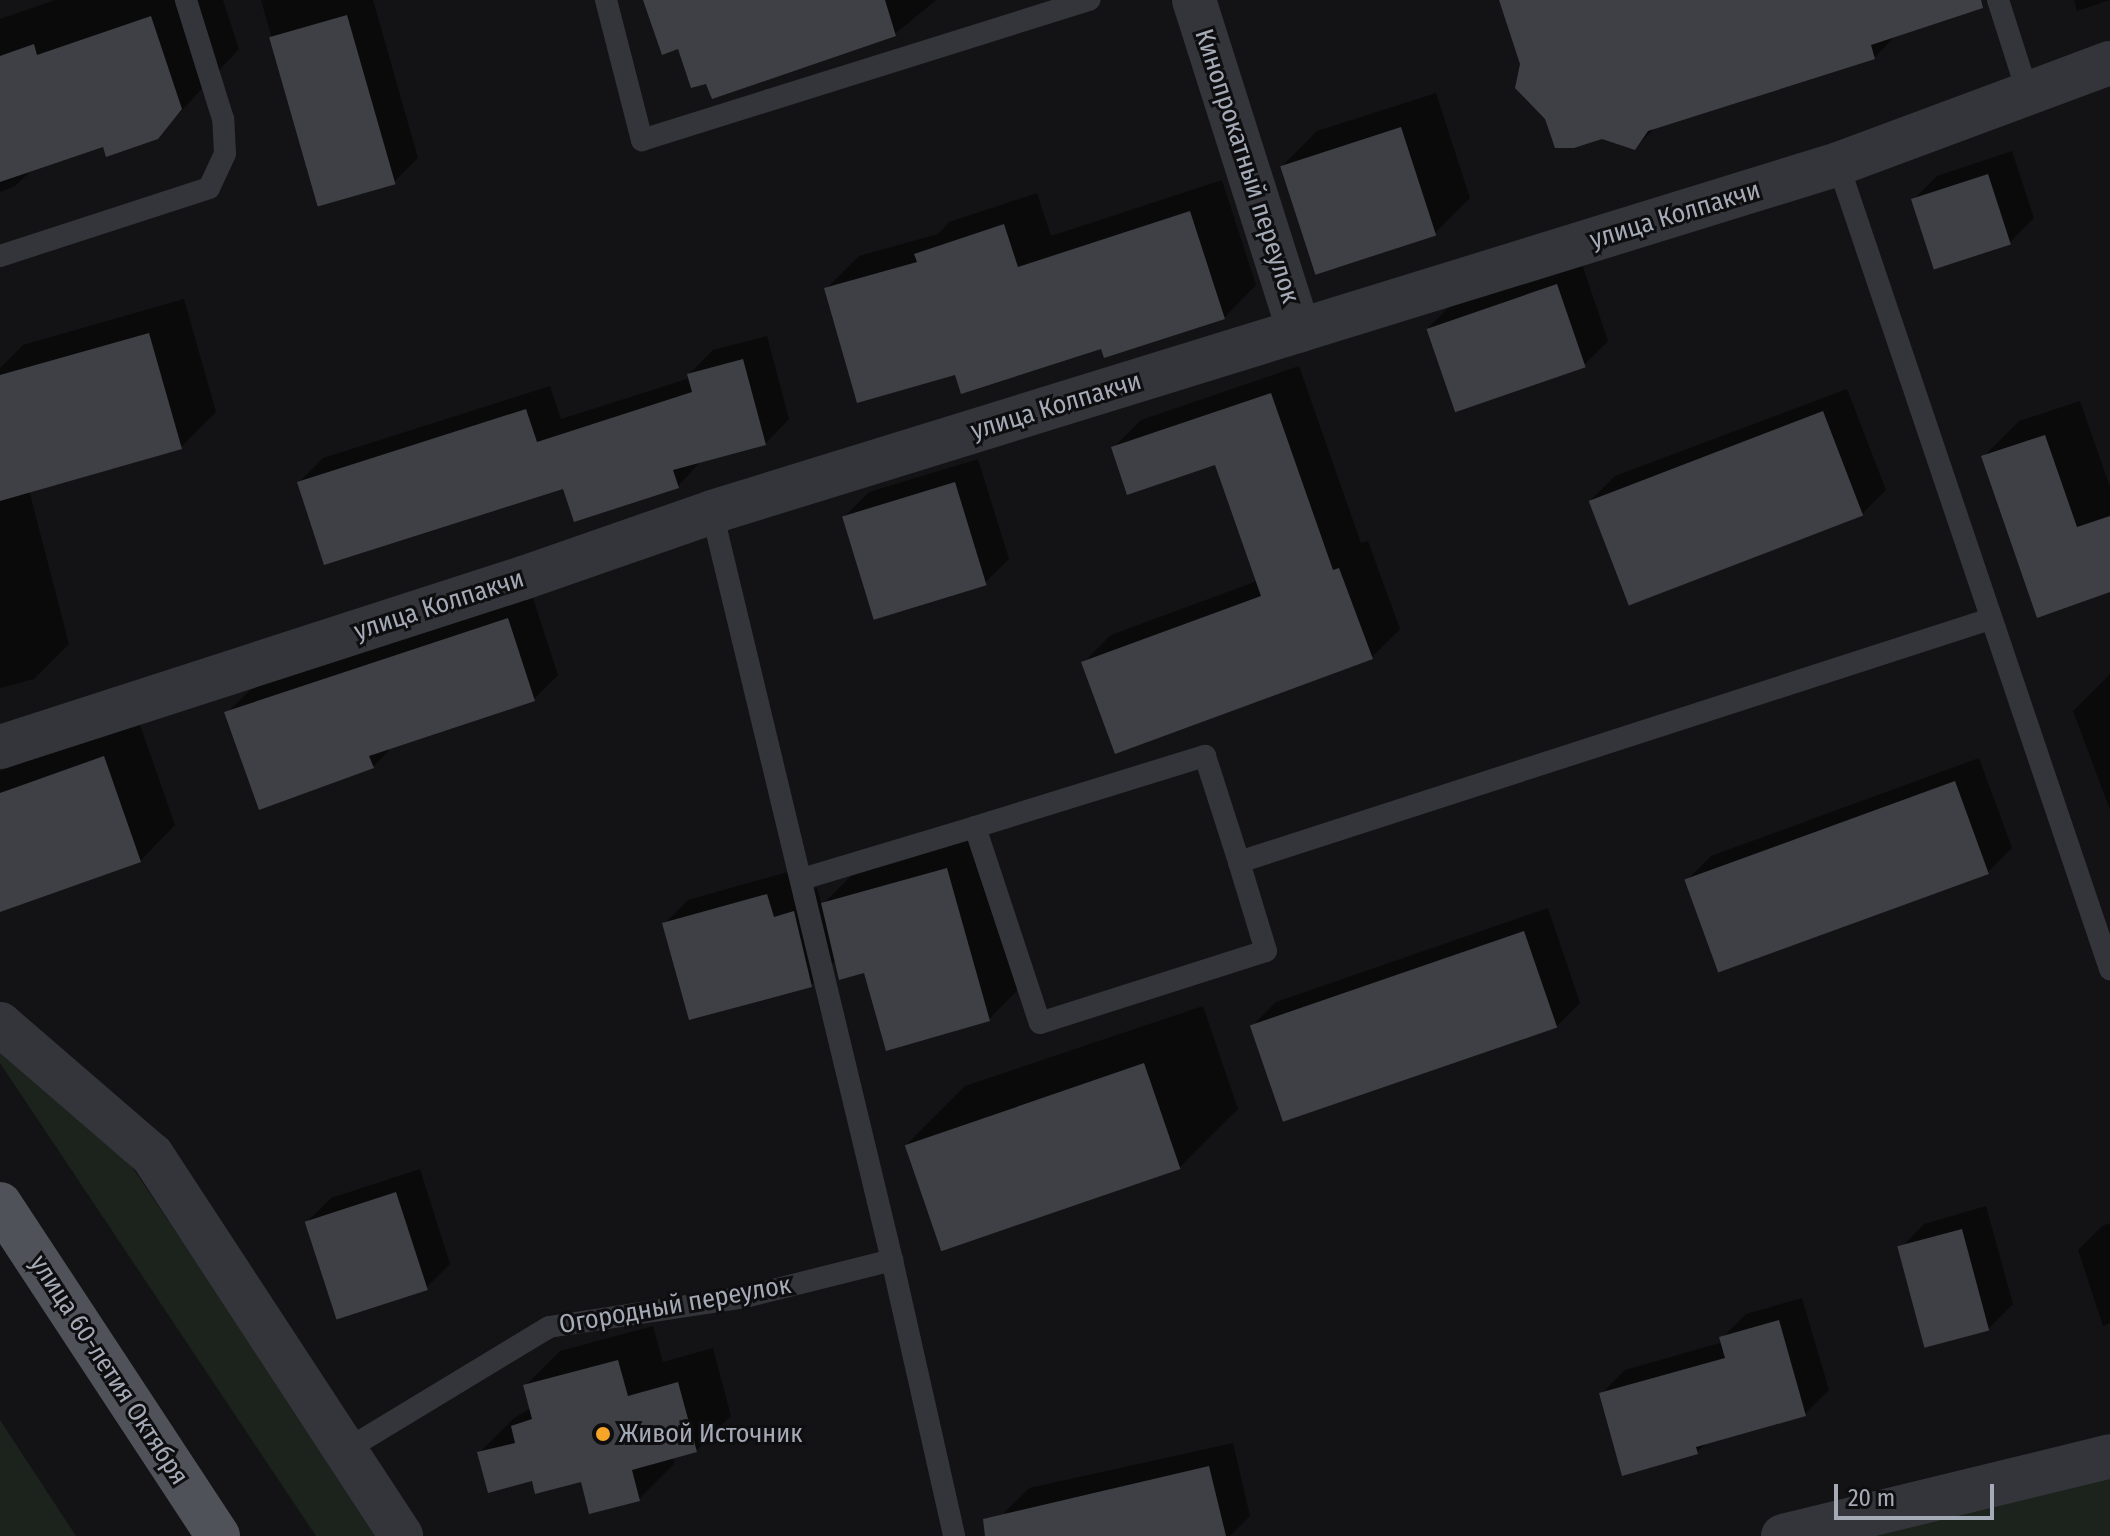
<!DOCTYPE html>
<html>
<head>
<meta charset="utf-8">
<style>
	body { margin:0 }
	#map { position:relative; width:2110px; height:1536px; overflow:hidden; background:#131315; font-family:"Fira Sans Condensed",sans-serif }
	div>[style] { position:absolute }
	.green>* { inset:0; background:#1b231c }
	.shadow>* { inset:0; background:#0007 }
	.building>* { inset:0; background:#3f4045; transform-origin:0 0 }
	.lane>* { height:22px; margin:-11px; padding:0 11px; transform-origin:11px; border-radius:11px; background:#34353a }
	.street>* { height:44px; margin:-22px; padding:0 22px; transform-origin:22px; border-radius:22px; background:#34353a }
	.primary>* { height:44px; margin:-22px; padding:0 22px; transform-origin:22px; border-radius:22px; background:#505259 }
	.dots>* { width:22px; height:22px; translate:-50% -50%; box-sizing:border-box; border:4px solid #0e0e10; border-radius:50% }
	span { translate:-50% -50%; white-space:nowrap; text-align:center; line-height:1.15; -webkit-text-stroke:6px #0e0e10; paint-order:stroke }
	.street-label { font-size:26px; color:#a4aab6 }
	.poi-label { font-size:26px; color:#a4aab6 }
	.left { translate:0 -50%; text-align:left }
	.scale { position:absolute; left:1834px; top:1484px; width:160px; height:36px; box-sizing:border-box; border:4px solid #a4aab6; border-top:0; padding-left:10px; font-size:24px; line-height:28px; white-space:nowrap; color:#a4aab6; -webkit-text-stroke:6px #0e0e10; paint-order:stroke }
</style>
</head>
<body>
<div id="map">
	<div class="green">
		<i style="clip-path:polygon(0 1048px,126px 1158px,381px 1536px,316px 1536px,0 1063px)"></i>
		<i style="clip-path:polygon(0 1420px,76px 1536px,0 1536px)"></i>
		<i style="clip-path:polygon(2110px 1467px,2110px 1536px,1830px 1536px)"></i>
	</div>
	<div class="shadow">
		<i style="clip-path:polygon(55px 0,223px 0,239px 49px,157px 137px,104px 145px,33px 169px,15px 186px,0 192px,0 19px)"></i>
		<i style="clip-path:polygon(261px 0,373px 0,418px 158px,394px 182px,318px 203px)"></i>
		<i style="clip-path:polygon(654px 0,936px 0,895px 34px,707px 81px,679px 46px)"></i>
		<i style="clip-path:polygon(1502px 0,1976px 0,1897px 34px,1874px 58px,1656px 127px,1635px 148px,1547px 118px,1522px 64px)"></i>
		<i style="clip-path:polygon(2074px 0,2110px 0,2077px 11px)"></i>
		<i style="clip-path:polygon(1436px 93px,1470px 198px,1435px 233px,1282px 166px,1317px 131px)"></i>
		<i style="clip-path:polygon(2012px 151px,2034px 218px,2010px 242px,1936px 267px,1913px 200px,1937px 176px)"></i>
		<i style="clip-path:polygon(1222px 180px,1256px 285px,1224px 318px,1102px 346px,956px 373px,826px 289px,859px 256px,938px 234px,949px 222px,1037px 193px,1051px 236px)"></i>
		<i style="clip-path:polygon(1581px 261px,1608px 341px,1584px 365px,1428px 328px,1452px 304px)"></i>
		<i style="clip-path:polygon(184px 299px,216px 412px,181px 447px,29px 490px,69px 644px,34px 679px,0 688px,0 368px,23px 345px)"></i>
		<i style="clip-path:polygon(767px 336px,789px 419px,765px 444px,702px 460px,678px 486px,299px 482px,323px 458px,550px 386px,561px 419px,690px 378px,689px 374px,713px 350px)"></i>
		<i style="clip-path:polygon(1299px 366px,1361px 543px,1368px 541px,1400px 629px,1372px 657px,1083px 663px,1111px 635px,1257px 581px,1217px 462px,1113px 448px,1141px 420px)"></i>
		<i style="clip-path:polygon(1847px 389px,1886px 490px,1862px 514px,1591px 500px,1615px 476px)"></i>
		<i style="clip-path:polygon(2080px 401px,2110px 487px,2110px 590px,1983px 457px,2019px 421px)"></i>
		<i style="clip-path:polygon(978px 459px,1009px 559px,985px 583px,845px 516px,869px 492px)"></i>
		<i style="clip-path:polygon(532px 595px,558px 675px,534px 699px,394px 745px,373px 767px,227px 713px,251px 689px)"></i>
		<i style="clip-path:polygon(2110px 674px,2110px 810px,2073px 711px)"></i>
		<i style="clip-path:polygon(139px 722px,175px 825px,140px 861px,0 910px,0 771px)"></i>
		<i style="clip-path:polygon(1979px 758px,2012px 848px,1988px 872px,1687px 880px,1711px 856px)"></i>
		<i style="clip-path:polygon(982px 834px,1024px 984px,989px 1019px,836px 960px,811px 985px,664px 924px,688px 900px,791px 871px,797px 894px,817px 888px,822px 905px,858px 869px)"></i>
		<i style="clip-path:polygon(1548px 908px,1580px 1003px,1556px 1027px,1252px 1026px,1276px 1002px)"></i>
		<i style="clip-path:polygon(1203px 1006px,1238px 1109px,1179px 1168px,906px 1145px,965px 1086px)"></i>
		<i style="clip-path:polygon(420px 1169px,450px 1264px,426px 1288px,307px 1222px,331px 1198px)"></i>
		<i style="clip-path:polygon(1986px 1206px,2013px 1304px,1989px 1328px,1900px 1249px,1924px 1224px)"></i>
		<i style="clip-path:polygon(2110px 1223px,2110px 1323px,2103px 1326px,2078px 1250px,2102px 1226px)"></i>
		<i style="clip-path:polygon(1802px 1298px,1829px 1390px,1805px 1414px,1708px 1442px,1697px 1452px,1601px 1394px,1625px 1370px,1723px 1342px,1722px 1338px,1746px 1314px)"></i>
		<i style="clip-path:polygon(653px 1326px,663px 1362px,713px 1348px,731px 1416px,696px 1451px,673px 1457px,674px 1464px,639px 1499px,582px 1479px,533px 1478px,479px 1453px,514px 1418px,531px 1408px,525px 1386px,560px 1351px)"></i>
		<i style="clip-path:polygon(1233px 1443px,1250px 1516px,1230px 1536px,1010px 1536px,1005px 1512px,1029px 1488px)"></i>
	</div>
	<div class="building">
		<i style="clip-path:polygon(643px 0,885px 0,896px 36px,712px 99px,706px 84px,691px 88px,678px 49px,662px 55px)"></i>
		<i style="clip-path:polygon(1499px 0,1981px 0,1983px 8px,1871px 45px,1875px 59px,1648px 131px,1635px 150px,1602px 139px,1574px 148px,1555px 148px,1545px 119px,1515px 88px,1520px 64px)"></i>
		<i style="left:347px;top:15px;width:176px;height:81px;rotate:74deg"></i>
		<i style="clip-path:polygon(151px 16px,182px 109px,158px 139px,106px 157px,103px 147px,0 182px,0 56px,34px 44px,37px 55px)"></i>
		<i style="left:1401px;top:127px;width:114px;height:127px;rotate:72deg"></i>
		<i style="left:1988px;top:174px;width:74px;height:81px;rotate:72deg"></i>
		<i style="clip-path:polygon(1190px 211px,1225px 319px,1104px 358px,1101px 349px,961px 394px,955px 375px,857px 403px,824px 288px,917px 262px,914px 254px,1004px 224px,1018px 267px)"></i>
		<i style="left:1557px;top:284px;width:88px;height:138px;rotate:71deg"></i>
		<i style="clip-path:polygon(149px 333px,182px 449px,0 501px,0 375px)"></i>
		<i style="clip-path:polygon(743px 359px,766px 445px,673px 470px,679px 488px,574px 522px,563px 489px,324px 565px,297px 482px,526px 409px,537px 442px,692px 392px,687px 374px)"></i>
		<i style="clip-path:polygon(1271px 393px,1333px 570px,1339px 568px,1373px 659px,1115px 754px,1081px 662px,1261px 596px,1215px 465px,1127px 495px,1111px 447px)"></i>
		<i style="left:1823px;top:411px;width:112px;height:251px;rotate:69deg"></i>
		<i style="clip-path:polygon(2045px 435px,2077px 527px,2110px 516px,2110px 592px,2037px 618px,1981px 456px)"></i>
		<i style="left:955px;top:482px;width:108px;height:118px;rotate:73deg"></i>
		<i style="clip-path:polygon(508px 618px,535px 701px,369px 756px,374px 768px,259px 810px,224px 712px)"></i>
		<i style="clip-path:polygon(104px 756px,141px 862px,0 912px,0 793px)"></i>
		<i style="left:1955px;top:781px;width:99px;height:288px;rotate:70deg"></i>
		<i style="clip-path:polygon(947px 868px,990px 1021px,886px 1051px,864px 973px,839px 980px,821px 903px)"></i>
		<i style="clip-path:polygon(767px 894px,774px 917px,794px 911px,812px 987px,689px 1020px,662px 923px)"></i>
		<i style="left:1524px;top:931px;width:102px;height:290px;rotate:71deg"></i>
		<i style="left:1144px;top:1063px;width:112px;height:253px;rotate:71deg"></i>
		<i style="left:396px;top:1192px;width:103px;height:96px;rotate:72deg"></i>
		<i style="left:1962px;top:1229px;width:105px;height:67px;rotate:75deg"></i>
		<i style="clip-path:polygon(1779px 1320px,1806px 1416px,1696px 1447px,1698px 1454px,1622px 1476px,1599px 1393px,1725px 1358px,1719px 1337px)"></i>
		<i style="clip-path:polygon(618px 1360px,628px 1396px,678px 1382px,697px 1452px,632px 1470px,640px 1501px,589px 1514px,581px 1482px,535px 1494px,532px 1481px,488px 1493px,477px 1452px,515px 1443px,511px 1426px,532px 1419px,523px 1385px)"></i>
		<i style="clip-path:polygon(1209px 1466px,1226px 1536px,985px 1536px,983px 1519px)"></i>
	</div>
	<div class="lane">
		<i style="left:606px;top:0;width:145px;rotate:75.6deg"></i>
		<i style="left:642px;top:140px;width:469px;rotate:-17.4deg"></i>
		<i style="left:1998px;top:0;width:99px;rotate:72.3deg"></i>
		<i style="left:1838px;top:164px;width:850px;rotate:71.33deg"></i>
		<i style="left:0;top:256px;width:220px;rotate:-18deg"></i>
		<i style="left:209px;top:188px;width:38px;rotate:-65deg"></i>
		<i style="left:225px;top:153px;width:34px;rotate:-93deg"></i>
		<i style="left:223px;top:119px;width:125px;rotate:-107.3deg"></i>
		<i style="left:712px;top:512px;width:769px;rotate:76.47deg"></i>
		<i style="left:892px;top:1260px;width:283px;rotate:77.3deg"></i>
		<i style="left:975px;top:827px;width:241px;rotate:-17.2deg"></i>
		<i style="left:1205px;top:756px;width:111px;rotate:72.2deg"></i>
		<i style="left:802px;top:879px;width:181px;rotate:-16.7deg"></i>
		<i style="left:975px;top:827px;width:206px;rotate:71.7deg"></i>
		<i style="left:1040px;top:1023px;width:237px;rotate:-17.7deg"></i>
		<i style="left:1266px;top:951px;width:93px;rotate:-106.9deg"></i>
		<i style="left:1239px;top:862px;width:789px;rotate:-17.93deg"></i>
		<i style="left:346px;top:1450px;width:237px;rotate:-31.2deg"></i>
		<i style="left:549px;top:1327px;width:198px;rotate:-8.7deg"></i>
		<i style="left:745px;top:1297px;width:152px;rotate:-14.1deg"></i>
	</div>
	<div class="street">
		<i style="left:1194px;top:0;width:347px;rotate:72.4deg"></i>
		<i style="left:0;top:747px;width:550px;rotate:-17.91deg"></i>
		<i style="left:523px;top:578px;width:200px;rotate:-19.2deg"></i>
		<i style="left:712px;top:512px;width:1179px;rotate:-17.17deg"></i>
		<i style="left:1838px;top:164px;width:290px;rotate:-20.4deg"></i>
		<i style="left:0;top:1024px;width:201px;rotate:40.8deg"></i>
		<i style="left:152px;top:1155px;width:455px;rotate:56.8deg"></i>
		<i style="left:1783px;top:1536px;width:337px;rotate:-13.7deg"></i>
	</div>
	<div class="primary">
		<i style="left:0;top:1204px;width:397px;rotate:56.7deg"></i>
	</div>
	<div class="dots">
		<i style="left:603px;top:1434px;background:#f7a528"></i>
	</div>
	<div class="street-label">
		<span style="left:1247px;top:166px;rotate:72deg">Кинопрокатный переулок</span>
		<span style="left:1675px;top:215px;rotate:-17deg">улица Колпакчи</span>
		<span style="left:1056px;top:406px;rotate:-17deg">улица Колпакчи</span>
		<span style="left:439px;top:605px;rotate:-18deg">улица Колпакчи</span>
		<span style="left:675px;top:1305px;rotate:-10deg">Огородный переулок</span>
		<span style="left:109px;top:1370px;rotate:57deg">улица 60-летия Октября</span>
	</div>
	<div class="poi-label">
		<span class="left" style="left:619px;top:1434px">Живой Источник</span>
	</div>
	<div class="scale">20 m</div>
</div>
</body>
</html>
